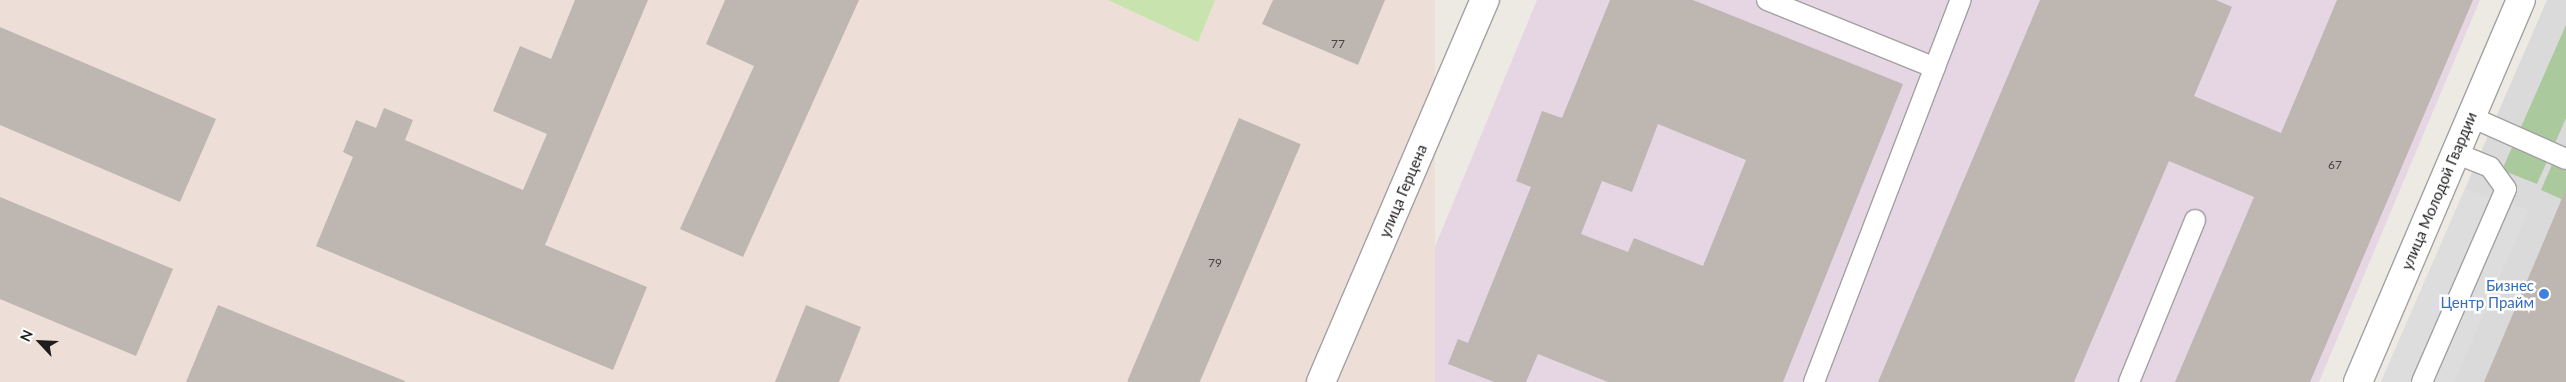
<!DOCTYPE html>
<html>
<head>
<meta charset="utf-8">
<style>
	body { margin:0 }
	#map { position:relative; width:2566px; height:382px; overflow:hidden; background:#edeae4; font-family:Lato,sans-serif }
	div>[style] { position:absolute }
	.residential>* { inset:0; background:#dbdada }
	.industrial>* { inset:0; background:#e6d6e3 }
	.military>* { inset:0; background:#eeded8; transform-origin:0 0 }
	.grass>* { inset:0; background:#c9e3ae }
	.forest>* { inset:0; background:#aac99c }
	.parking>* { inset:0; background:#ddd }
	.building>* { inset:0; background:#bdb6b1; transform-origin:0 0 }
	.roads { filter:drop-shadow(1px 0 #a1a1a1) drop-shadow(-1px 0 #a1a1a1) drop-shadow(0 1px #a1a1a1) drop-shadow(0 -1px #a1a1a1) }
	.lane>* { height:20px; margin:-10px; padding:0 10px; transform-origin:10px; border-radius:10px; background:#fff }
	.street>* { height:28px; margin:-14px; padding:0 14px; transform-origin:14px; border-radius:14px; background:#fff }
	.dots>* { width:14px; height:14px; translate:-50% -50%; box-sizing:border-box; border:2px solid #fff; border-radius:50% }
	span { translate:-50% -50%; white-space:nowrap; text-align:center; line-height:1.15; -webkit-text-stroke:5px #fff; paint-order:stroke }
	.number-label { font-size:12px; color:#454342 }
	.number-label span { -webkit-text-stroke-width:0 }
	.street-label { font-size:15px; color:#1d1d1d }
	.shop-label { font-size:15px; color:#366cbe }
	.right { translate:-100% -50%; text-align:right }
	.north { position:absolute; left:15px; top:317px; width:50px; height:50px; -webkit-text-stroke:4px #fff; paint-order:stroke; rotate:295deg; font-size:14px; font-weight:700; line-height:20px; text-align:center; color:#1d1d1d }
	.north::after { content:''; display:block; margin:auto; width:18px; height:22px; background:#1d1d1d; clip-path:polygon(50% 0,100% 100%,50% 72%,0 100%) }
</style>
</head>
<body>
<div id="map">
	<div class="residential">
		<i style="clip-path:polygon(2547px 0,2566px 0,2566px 382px,2381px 382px)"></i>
	</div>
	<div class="industrial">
		<i style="clip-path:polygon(1537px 0,2480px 0,2319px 382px,1379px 382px)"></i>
	</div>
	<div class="military">
		<i style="left:0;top:0;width:1435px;height:382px"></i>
	</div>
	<div class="grass">
		<i style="clip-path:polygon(1108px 0,1215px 0,1198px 42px)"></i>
	</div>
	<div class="forest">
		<i style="clip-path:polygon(2566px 25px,2566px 118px,2537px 184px,2502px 170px)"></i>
		<i style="clip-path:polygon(2554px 160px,2566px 165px,2566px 201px,2541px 190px)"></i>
	</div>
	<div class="parking">
		<i style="clip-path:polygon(2465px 189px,2529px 210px,2454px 382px,2381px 382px)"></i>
	</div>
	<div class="building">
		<i style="clip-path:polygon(575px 0,648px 0,545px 245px,647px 287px,613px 370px,316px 246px,353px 157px,343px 152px,356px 120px,376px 128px,384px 108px,413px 120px,405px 140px,523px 190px,547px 134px,493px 111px,520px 46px,551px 59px)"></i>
		<i style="clip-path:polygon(725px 0,859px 0,743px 257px,680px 229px,754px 66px,706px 44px)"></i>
		<i style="clip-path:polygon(1273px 0,1385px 0,1358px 65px,1262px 24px)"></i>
		<i style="clip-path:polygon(evenodd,1610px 0,1693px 0,1903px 84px,1783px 382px,1608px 382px,1538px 354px,1526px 382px,1494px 382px,1448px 364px,1458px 339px,1468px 343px,1531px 187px,1516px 181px,1542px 111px,1562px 118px,1610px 0,1658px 124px,1746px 160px,1703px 266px,1634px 238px,1628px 252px,1581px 234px,1602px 181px,1632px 192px,1658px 124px)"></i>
		<i style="clip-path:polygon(2040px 0,2216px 0,2232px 7px,2194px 96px,2281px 133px,2337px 0,2473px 0,2310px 382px,2175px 382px,2254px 197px,2169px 161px,2074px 382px,1878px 382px)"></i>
		<i style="clip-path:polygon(0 27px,216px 119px,180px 202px,0 125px)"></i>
		<i style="left:1239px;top:118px;width:67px;height:286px;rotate:23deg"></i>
		<i style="clip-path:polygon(2566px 189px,2566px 382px,2484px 382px)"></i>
		<i style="clip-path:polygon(0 197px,173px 269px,136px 356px,0 299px)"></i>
		<i style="clip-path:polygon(218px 305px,405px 381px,404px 382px,186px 382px)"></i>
		<i style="clip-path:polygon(806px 305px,861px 327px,839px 382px,775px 382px)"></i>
	</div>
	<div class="roads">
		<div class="lane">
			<i style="left:1767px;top:0;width:181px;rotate:22deg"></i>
			<i style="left:2471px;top:117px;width:104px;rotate:23.9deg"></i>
			<i style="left:1814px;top:382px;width:409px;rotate:-69deg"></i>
			<i style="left:2129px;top:382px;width:175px;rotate:-67.8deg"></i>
			<i style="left:2422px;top:382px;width:210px;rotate:-66.5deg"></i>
			<i style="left:2506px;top:189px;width:27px;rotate:-126deg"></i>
			<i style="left:2490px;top:167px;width:37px;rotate:-158deg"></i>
		</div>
		<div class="street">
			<i style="left:1321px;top:382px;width:416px;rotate:-66.8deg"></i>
			<i style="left:2358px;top:382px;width:415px;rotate:-66.9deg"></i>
		</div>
	</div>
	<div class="dots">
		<i style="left:2544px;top:294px;background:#3f7fe0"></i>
	</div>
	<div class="number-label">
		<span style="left:1338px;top:44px">77</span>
		<span style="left:2335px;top:165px">67</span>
		<span style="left:1215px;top:263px">79</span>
	</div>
	<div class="street-label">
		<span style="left:1403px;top:191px;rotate:-67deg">улица Герцена</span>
		<span style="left:2439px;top:191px;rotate:-67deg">улица Молодой Гвардии</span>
	</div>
	<div class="shop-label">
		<span class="right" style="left:2534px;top:294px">Бизнес<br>Центр Прайм</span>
	</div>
	<div class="north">N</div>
</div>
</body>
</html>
